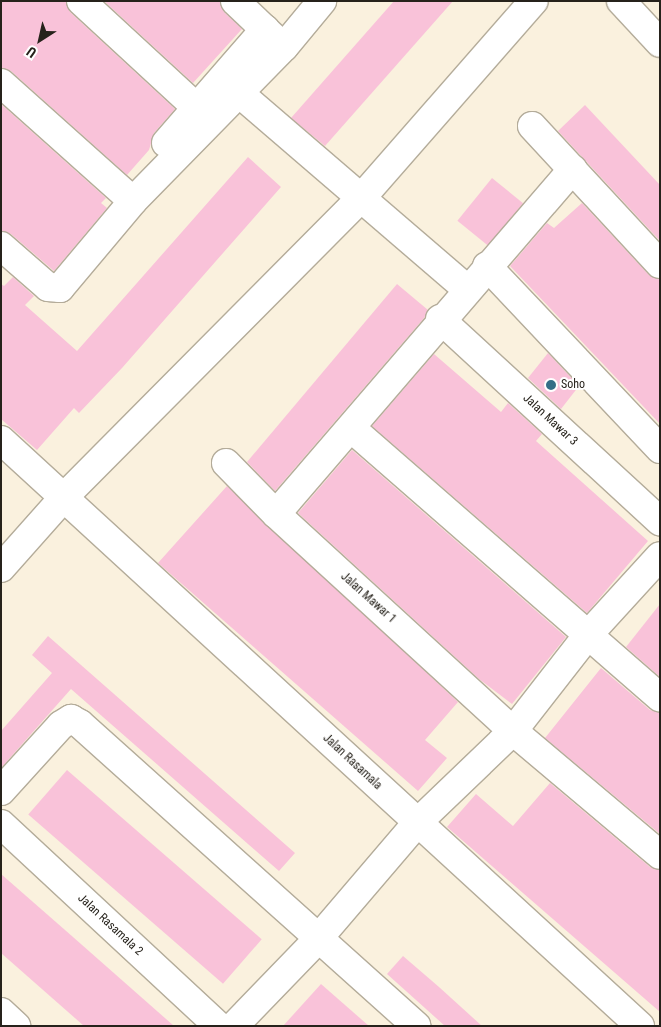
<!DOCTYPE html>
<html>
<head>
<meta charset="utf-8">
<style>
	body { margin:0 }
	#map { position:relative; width:661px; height:1027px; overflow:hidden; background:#faf1de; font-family:"Roboto Condensed",sans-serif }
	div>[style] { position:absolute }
	.building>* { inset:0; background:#f9c2d9; transform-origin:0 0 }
	.roads { filter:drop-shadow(1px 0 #b4ac9a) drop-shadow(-1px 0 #b4ac9a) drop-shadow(0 1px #b4ac9a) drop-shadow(0 -1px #b4ac9a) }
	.minor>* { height:28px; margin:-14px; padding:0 14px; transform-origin:14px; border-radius:14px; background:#fff }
	.dots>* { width:14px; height:14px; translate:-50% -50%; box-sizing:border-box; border:2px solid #fff; border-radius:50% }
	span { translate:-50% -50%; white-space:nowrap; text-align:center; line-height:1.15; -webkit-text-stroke:4px #fff; paint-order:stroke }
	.poi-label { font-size:12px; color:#26221b }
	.left { translate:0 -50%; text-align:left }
	.street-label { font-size:12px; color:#26221b }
	.frame { position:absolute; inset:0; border:2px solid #26221b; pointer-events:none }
	.north { position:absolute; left:15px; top:15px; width:50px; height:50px; -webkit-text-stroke:4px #fff; paint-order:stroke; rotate:215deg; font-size:14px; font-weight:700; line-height:20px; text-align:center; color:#26221b }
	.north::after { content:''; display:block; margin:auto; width:18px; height:22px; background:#26221b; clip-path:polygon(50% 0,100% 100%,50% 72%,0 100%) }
</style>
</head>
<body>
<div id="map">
	<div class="building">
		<i style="clip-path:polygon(1px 1px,66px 1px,70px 12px,175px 109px,154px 133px,149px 150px,127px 175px,11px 71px,1px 68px)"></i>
		<i style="clip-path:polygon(104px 1px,220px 1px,224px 12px,242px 29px,193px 83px)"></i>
		<i style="clip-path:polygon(394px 1px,453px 1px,325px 146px,291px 118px)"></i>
		<i style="clip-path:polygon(1px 104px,106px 198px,101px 203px,107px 208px,54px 271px,11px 234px,1px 231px)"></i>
		<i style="clip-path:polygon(585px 105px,660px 185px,660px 241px,558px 131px)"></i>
		<i style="clip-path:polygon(248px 157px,281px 187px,122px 368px,79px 413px,74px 408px,37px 450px,1px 419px,1px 284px,4px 286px,13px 277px,34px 296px,25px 305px,77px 351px)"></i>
		<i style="left:492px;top:178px;width:40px;height:55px;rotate:39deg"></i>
		<i style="clip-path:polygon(582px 203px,649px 275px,660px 279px,660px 424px,510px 266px,547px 223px,554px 228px)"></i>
		<i style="clip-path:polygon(397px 284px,428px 310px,425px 317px,275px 491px,247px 462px)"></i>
		<i style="clip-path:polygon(548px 353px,579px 386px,561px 409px,528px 378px)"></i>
		<i style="clip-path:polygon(434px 354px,501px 412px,508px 403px,542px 434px,536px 441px,648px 541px,587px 613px,372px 426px)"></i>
		<i style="clip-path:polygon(352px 450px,566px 637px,512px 704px,479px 679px,298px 513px)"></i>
		<i style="clip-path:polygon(227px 486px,458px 702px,425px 740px,447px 758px,418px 791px,158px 563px)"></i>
		<i style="clip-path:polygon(660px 604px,660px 677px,626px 647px)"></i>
		<i style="clip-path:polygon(48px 636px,295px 853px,279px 871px,71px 689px,1px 768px,1px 731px,52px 673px,32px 655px)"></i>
		<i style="clip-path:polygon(601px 668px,650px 710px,660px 713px,660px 834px,545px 738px)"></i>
		<i style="left:67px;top:770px;width:258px;height:59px;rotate:41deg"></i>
		<i style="clip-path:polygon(550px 783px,650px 867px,660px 870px,660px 1012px,447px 827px,476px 794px,513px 826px)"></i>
		<i style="clip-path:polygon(1px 874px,73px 937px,174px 1026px,84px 1026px,1px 953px)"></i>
		<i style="clip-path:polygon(403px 956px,439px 987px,482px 1026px,445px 1026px,387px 974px)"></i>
		<i style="clip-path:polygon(321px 984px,369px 1026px,283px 1026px)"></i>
	</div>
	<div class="roads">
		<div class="minor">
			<i style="left:81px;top:1px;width:158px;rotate:42.7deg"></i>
			<i style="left:235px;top:1px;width:58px;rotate:43.6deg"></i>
			<i style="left:621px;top:1px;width:57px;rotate:47.1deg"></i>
			<i style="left:1px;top:83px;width:177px;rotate:41.8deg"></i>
			<i style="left:239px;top:93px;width:301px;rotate:40.7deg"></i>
			<i style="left:532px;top:126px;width:188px;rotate:47.2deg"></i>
			<i style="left:166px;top:143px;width:151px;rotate:-49deg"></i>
			<i style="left:1px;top:246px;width:62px;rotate:41.1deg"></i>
			<i style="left:48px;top:287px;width:12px;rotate:5deg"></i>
			<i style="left:60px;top:288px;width:114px;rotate:-50deg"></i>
			<i style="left:133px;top:201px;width:216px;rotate:-45.6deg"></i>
			<i style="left:284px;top:47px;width:60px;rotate:-50.4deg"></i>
			<i style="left:487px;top:266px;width:252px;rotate:46.6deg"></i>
			<i style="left:440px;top:319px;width:299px;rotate:42.6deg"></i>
			<i style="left:351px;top:428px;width:410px;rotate:41.1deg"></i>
			<i style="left:1px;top:440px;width:867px;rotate:42.52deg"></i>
			<i style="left:226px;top:463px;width:71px;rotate:45.6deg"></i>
			<i style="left:276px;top:514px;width:321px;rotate:42.5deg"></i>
			<i style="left:513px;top:731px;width:192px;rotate:40.1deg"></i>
			<i style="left:276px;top:514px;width:455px;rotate:-49.3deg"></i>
			<i style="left:1px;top:568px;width:96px;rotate:-48.4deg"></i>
			<i style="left:65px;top:496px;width:423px;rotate:-45.2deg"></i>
			<i style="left:363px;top:196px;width:259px;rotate:-48.8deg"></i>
			<i style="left:1px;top:791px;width:89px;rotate:-47.7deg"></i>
			<i style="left:61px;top:725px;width:12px;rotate:-31deg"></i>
			<i style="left:71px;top:719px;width:10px;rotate:29deg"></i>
			<i style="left:80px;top:724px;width:452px;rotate:41.9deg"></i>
			<i style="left:1px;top:824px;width:296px;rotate:42.9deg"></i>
			<i style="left:1px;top:1012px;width:21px;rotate:43deg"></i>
			<i style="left:234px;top:1026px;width:120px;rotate:-46deg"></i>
			<i style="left:317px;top:940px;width:154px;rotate:-49.5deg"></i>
			<i style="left:417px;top:823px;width:133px;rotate:-43.8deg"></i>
			<i style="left:513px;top:731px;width:120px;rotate:-52.1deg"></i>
			<i style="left:587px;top:636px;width:108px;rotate:-47.6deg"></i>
		</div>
	</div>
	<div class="dots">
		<i style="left:551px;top:385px;background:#346e87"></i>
	</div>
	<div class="poi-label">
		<span class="left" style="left:561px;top:385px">Soho</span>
	</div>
	<div class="street-label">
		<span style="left:550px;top:420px;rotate:43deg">Jalan Mawar 3</span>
		<span style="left:368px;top:598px;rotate:42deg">Jalan Mawar 1</span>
		<span style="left:352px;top:762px;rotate:43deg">Jalan Rasamala</span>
		<span style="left:110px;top:925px;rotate:43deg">Jalan Rasamala 2</span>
	</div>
	<div class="frame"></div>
	<div class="north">U</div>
</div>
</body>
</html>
